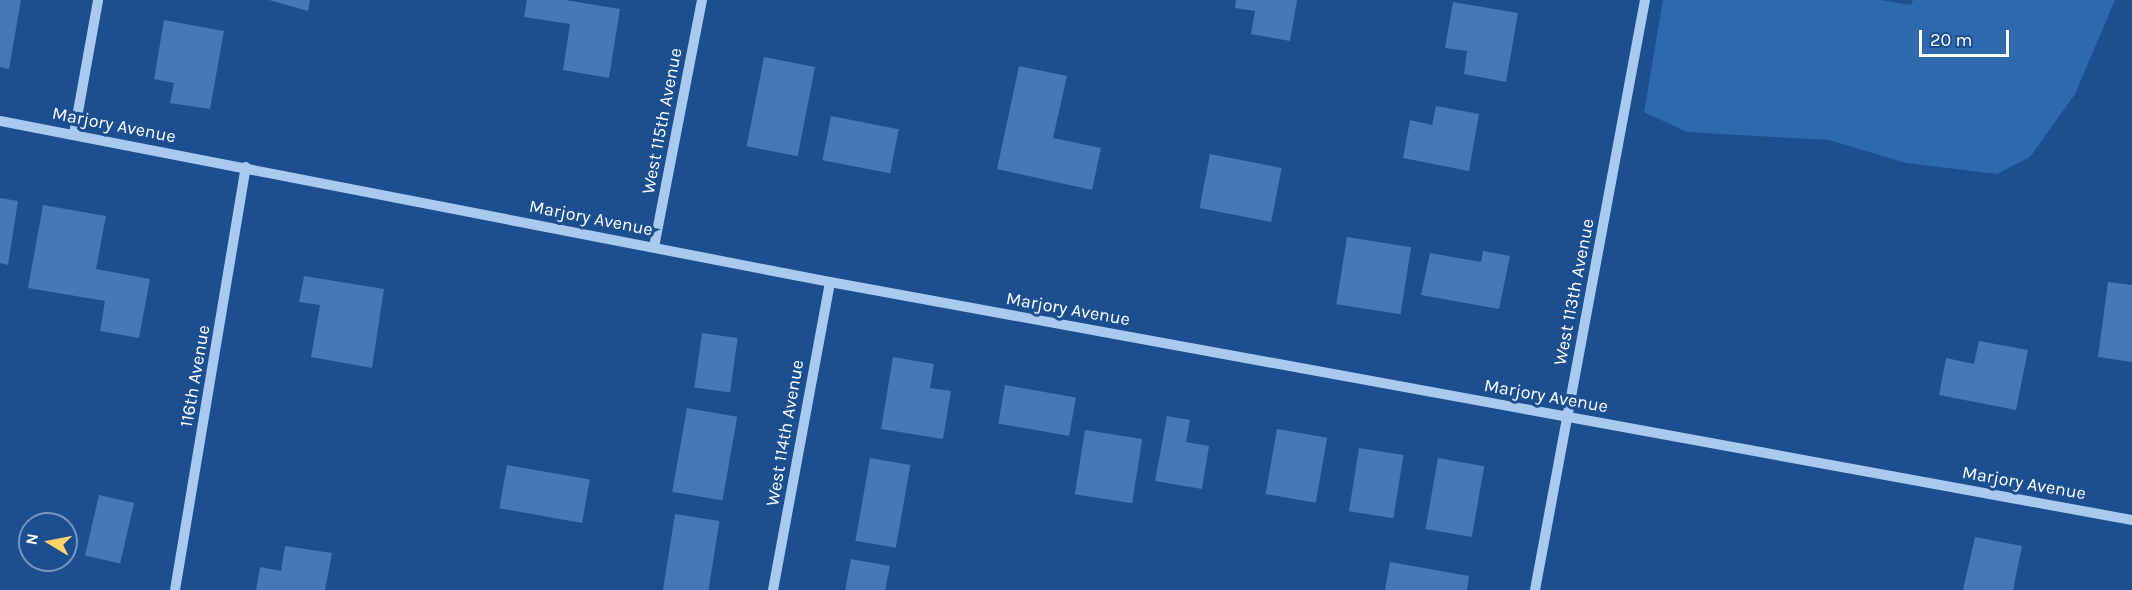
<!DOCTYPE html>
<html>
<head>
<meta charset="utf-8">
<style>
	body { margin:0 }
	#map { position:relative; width:2132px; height:590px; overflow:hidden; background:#1b4f8f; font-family:Karla,sans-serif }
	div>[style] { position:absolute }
	.green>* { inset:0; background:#2e69ad }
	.building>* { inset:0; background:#4478b7; transform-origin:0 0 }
	.minor>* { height:10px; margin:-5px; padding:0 5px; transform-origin:5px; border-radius:5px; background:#a9c9ee }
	span { translate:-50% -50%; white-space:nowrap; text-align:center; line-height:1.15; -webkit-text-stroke:6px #1b4f8f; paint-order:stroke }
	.street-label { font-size:18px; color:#fff }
	.north { position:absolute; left:18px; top:512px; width:60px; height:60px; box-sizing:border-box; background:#1b4f8f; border:2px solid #7695bc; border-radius:50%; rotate:280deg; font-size:16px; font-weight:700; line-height:24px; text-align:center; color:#fff }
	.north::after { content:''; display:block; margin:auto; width:21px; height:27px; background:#ffd166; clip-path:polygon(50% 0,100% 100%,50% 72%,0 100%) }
	.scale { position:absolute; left:1919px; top:30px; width:90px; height:27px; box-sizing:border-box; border:3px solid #fff; border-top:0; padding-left:8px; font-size:18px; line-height:21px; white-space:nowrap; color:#fff; -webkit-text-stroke:4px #1b4f8f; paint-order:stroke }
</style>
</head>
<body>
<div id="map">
	<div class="green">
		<i style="clip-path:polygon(1663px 0,1881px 0,1911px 5px,1913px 0,2115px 0,2075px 94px,2030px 157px,1997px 174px,1906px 163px,1829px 140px,1687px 132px,1644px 112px)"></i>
	</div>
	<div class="building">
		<i style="clip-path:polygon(0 0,21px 0,9px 69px,0 67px)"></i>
		<i style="clip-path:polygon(269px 0,310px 0,308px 11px)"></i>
		<i style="clip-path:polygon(527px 0,565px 0,620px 9px,609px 78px,563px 70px,570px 24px,524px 17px)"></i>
		<i style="clip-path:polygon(1236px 0,1297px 0,1290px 41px,1251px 34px,1255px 11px,1235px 8px)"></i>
		<i style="clip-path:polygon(1453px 2px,1518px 13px,1506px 82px,1464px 74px,1467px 51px,1445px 48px)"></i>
		<i style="clip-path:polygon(164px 20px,224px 31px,210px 109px,170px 103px,174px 83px,154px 79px)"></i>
		<i style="left:764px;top:57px;width:52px;height:91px;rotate:11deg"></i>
		<i style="clip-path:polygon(1019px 66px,1067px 76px,1053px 138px,1101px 148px,1092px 190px,997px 169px)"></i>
		<i style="clip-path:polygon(1436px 106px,1479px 114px,1469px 171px,1403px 158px,1410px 120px,1432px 125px)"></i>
		<i style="left:831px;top:116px;width:69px;height:45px;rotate:11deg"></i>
		<i style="left:1210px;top:154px;width:73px;height:55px;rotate:11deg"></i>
		<i style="clip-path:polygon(0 198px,18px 201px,8px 265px,0 263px)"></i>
		<i style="clip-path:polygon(43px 205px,106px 216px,96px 269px,150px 279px,139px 338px,100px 331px,105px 301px,28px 288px)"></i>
		<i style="left:1347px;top:237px;width:65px;height:68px;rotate:9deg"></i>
		<i style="clip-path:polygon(1483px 251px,1510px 256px,1499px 309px,1421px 295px,1430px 253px,1481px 262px)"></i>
		<i style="clip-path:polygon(304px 276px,384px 289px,372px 368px,311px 357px,320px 305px,299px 302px)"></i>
		<i style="clip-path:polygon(2108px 282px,2132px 285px,2132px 362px,2098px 357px)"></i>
		<i style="left:702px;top:333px;width:36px;height:55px;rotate:8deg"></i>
		<i style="clip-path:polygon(1979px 341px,2028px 350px,2016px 410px,1939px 395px,1946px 358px,1974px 364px)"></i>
		<i style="clip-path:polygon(893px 357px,934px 364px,930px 388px,951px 391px,943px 439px,881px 429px)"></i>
		<i style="left:1005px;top:385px;width:72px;height:39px;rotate:10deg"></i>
		<i style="left:687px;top:408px;width:51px;height:85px;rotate:10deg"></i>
		<i style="clip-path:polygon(1167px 416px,1190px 420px,1186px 442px,1209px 446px,1202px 489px,1155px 481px)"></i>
		<i style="left:1277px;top:429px;width:51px;height:66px;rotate:10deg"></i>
		<i style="left:1085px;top:430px;width:58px;height:65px;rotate:9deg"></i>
		<i style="left:1359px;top:448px;width:45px;height:64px;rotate:9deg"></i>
		<i style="left:870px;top:458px;width:41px;height:84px;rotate:10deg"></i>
		<i style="left:1438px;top:458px;width:47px;height:72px;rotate:10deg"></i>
		<i style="left:507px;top:465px;width:84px;height:44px;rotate:10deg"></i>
		<i style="left:99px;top:495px;width:36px;height:62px;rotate:13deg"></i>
		<i style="left:675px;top:514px;width:45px;height:77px;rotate:9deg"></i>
		<i style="clip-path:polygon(1975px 537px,2022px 546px,2013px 590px,1963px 590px)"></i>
		<i style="clip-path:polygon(285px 546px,332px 553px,325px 590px,256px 590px,260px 567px,281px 571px)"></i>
		<i style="clip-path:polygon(851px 559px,890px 566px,885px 590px,845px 590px)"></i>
		<i style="clip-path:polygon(1390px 562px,1469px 576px,1467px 590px,1385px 590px)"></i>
	</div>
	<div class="minor">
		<i style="left:0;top:121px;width:845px;rotate:10.98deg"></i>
		<i style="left:830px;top:282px;width:1324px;rotate:10.36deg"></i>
		<i style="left:74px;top:134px;width:136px;rotate:-79.8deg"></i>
		<i style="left:654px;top:247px;width:252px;rotate:-79deg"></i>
		<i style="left:175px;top:590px;width:429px;rotate:-80.5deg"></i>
		<i style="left:773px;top:590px;width:313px;rotate:-79.5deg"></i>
		<i style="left:1535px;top:590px;width:600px;rotate:-79.44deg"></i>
	</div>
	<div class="street-label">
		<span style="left:662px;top:121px;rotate:-79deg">West 115th Avenue</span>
		<span style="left:114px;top:125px;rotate:11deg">Marjory Avenue</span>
		<span style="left:591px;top:218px;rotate:11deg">Marjory Avenue</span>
		<span style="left:1574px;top:292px;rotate:-79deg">West 113th Avenue</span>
		<span style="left:1068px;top:309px;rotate:10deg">Marjory Avenue</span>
		<span style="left:195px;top:376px;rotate:-80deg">116th Avenue</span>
		<span style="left:1546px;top:396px;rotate:10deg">Marjory Avenue</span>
		<span style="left:785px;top:433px;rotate:-80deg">West 114th Avenue</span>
		<span style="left:2024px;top:483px;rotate:10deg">Marjory Avenue</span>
	</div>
	<div class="north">N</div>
	<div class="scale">20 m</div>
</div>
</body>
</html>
